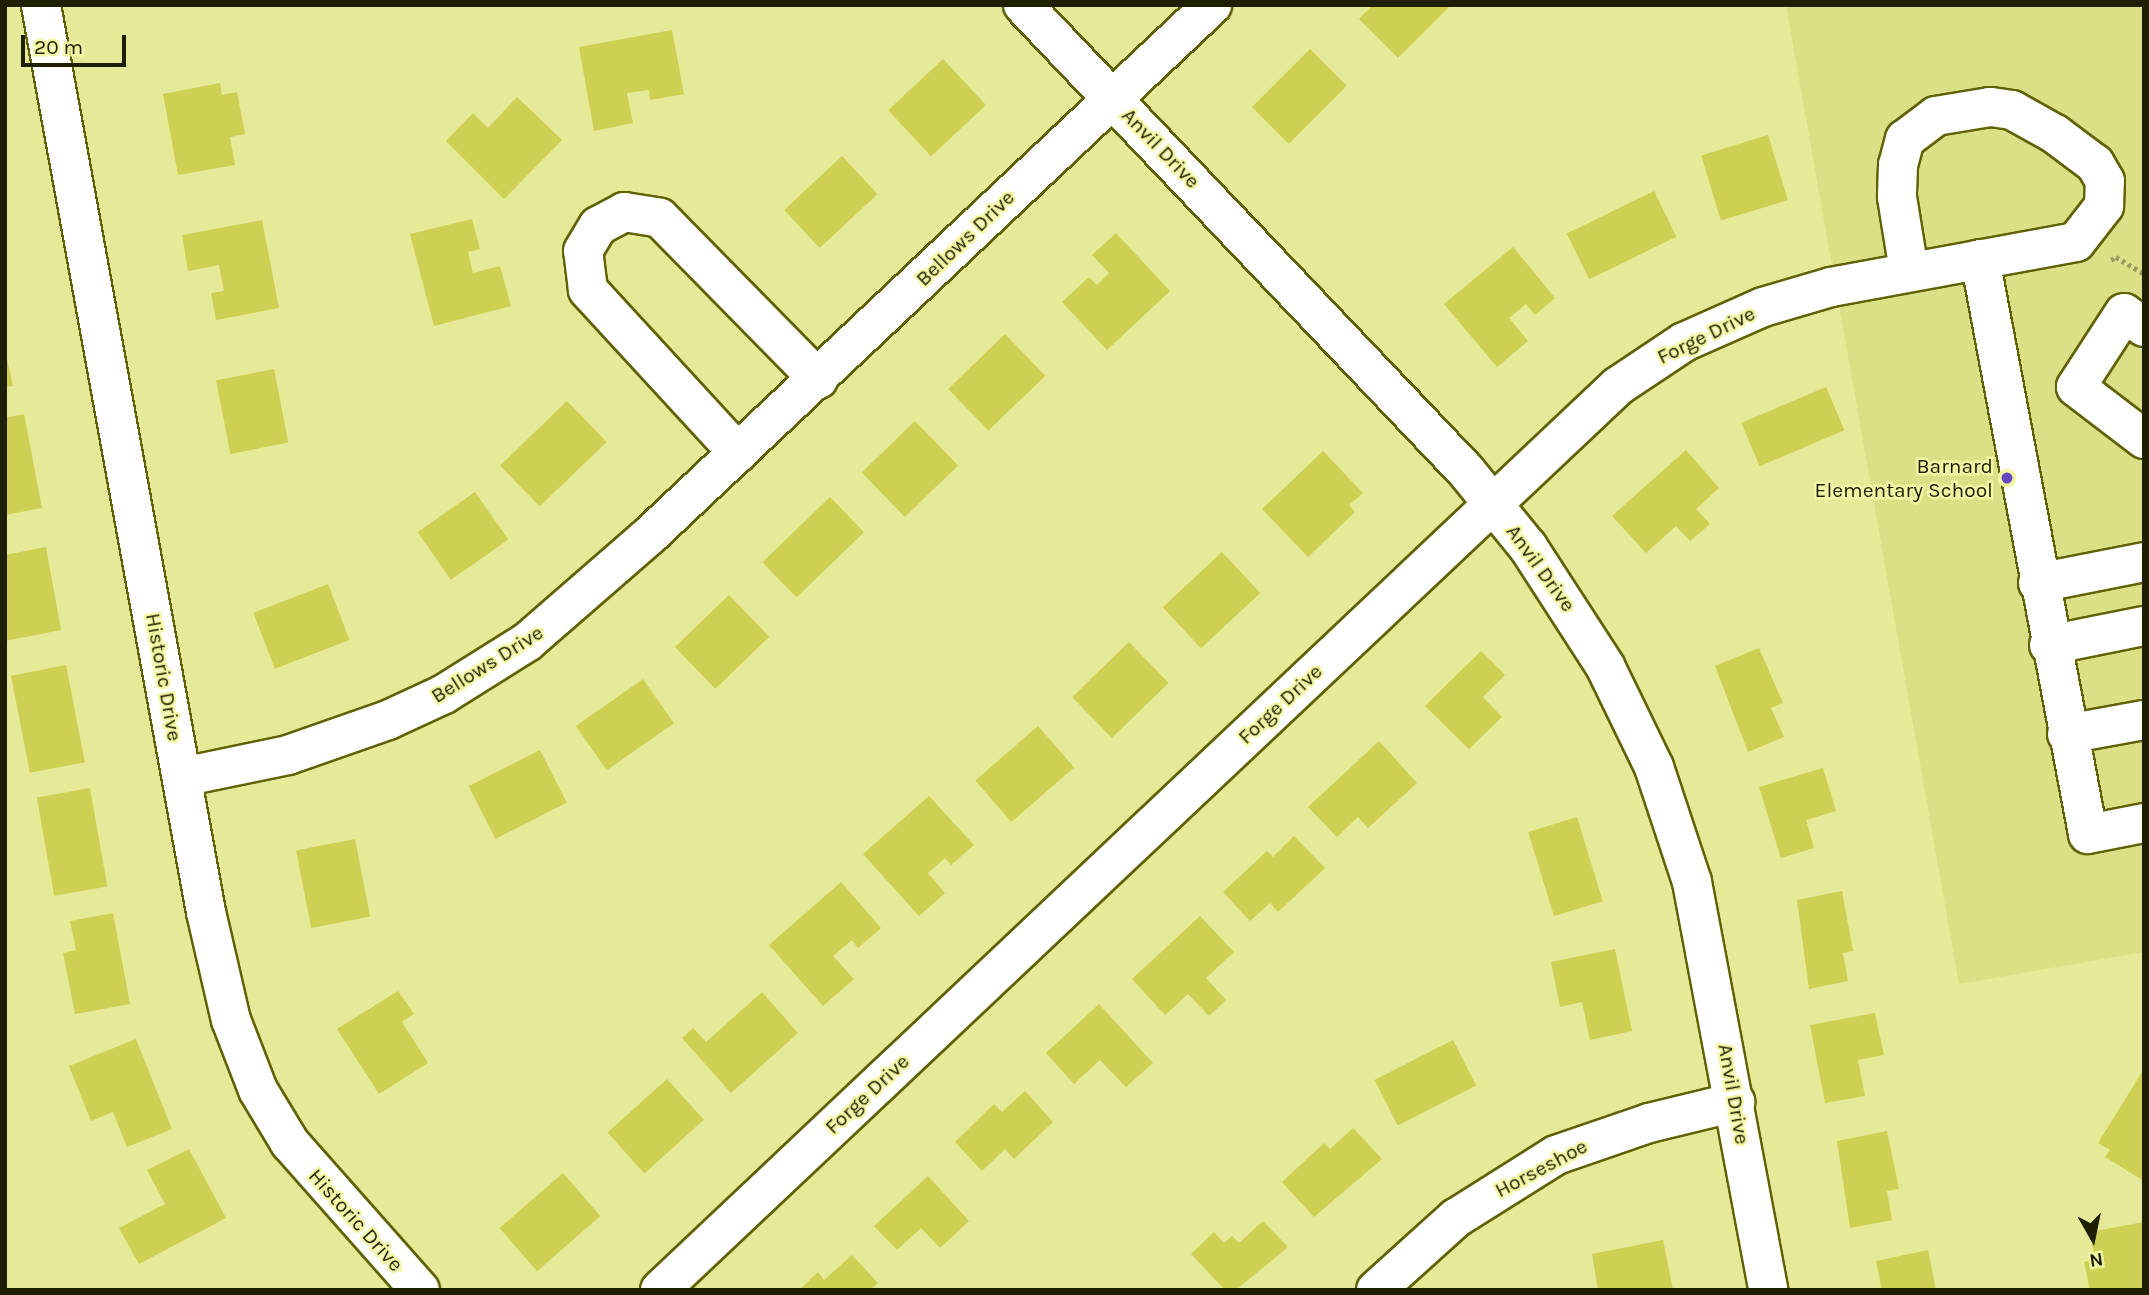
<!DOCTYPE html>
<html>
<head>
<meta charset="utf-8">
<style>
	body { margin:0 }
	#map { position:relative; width:2149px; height:1295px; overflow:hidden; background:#e5e998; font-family:Karla,sans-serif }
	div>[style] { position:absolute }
	.built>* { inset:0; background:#dbdf85 }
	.building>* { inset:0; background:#cdd053; transform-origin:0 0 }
	.path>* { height:4.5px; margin-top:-2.25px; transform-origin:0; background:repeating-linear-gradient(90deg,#999c5e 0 3.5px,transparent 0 7px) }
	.roads { filter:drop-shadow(2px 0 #606104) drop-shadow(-2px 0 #606104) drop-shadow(0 2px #606104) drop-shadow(0 -2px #606104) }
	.minor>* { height:38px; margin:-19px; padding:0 19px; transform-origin:19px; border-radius:19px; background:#fff }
	.dots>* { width:19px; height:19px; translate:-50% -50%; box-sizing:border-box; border:4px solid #f3f7a5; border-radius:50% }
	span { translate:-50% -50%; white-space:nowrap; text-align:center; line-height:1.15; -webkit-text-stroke:5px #f3f7a5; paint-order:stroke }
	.street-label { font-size:21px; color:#1e1f00 }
	.poi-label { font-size:21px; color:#1e1f00 }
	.right { translate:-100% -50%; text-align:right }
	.frame { position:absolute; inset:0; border:7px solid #1e1f00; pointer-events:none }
	.north { position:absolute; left:2058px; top:1204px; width:70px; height:70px; -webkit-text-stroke:5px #f3f7a5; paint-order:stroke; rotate:171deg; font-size:19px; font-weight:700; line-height:28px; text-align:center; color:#1e1f00 }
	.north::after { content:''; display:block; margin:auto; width:24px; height:32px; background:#1e1f00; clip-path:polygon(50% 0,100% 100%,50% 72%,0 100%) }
	.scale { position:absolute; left:21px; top:35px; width:105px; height:32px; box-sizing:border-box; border:4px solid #1e1f00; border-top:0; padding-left:9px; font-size:21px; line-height:24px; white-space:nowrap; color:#1e1f00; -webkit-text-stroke:5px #f3f7a5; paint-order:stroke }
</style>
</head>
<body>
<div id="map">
	<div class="built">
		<i style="clip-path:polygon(1786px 5px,2144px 5px,2144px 952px,1959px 984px)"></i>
	</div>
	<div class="building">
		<i style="clip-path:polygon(1373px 5px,1451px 5px,1398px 58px,1359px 19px)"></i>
		<i style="clip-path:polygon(672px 30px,684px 94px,650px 100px,649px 90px,627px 93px,633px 123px,594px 131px,579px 47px)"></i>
		<i style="left:1310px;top:49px;width:52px;height:82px;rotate:45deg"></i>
		<i style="left:943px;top:59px;width:63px;height:75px;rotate:47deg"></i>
		<i style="clip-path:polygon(220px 83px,222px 95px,237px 92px,245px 134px,230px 137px,235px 165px,178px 175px,163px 94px)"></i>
		<i style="clip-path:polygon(517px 97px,562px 140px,504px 199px,446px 141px,473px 113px,488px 128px)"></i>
		<i style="left:1768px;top:135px;width:68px;height:70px;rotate:73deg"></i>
		<i style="left:842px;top:156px;width:52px;height:79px;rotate:47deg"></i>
		<i style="left:1654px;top:191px;width:51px;height:97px;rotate:64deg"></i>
		<i style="clip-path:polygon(472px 219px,480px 249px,468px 252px,473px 273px,500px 266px,511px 306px,434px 326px,410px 234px)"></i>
		<i style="clip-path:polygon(262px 220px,279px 308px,216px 320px,211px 293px,224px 291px,219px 265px,188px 271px,182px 235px)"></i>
		<i style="clip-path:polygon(1116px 233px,1170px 291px,1107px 350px,1062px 302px,1089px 277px,1097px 285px,1109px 273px,1092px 255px)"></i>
		<i style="clip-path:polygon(1513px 247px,1555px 298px,1535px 315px,1526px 304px,1509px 318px,1528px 341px,1497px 367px,1444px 304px)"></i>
		<i style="left:1005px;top:334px;width:58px;height:79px;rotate:46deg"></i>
		<i style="clip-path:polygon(5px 350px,13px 386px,5px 387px)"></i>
		<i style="left:274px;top:369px;width:75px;height:59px;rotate:79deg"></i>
		<i style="left:1826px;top:387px;width:47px;height:92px;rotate:67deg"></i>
		<i style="left:567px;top:401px;width:57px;height:93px;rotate:46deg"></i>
		<i style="clip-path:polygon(24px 414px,42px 508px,5px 515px,5px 418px)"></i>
		<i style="left:915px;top:421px;width:62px;height:74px;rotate:46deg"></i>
		<i style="clip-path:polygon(1686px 450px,1719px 488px,1696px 509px,1710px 524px,1690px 541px,1676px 526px,1646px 553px,1612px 516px)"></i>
		<i style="clip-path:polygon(1323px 451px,1363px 493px,1349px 505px,1355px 512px,1308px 557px,1262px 509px)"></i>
		<i style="left:475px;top:492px;width:58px;height:70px;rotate:55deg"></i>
		<i style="left:830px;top:497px;width:49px;height:94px;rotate:46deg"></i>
		<i style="clip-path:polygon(46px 547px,61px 630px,5px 641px,5px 555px)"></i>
		<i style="left:1222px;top:552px;width:56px;height:81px;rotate:47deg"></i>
		<i style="left:328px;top:584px;width:60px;height:80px;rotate:69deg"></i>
		<i style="left:729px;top:595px;width:58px;height:75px;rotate:46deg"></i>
		<i style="left:1129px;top:642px;width:57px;height:79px;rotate:46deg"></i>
		<i style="clip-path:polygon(1759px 648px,1783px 703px,1771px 708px,1784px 737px,1748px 752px,1715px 666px)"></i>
		<i style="clip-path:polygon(1481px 651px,1505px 675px,1483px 697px,1502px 717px,1469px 749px,1425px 706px)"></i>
		<i style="left:66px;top:665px;width:99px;height:56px;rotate:79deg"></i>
		<i style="left:643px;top:679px;width:54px;height:82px;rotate:55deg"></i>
		<i style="left:1038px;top:726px;width:55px;height:83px;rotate:49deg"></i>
		<i style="clip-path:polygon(1379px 741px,1417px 783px,1368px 828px,1358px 817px,1337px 837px,1308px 807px)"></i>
		<i style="left:540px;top:750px;width:59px;height:80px;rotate:63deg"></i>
		<i style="clip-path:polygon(1823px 768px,1836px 811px,1806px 820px,1814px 848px,1781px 858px,1759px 787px)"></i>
		<i style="left:90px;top:788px;width:100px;height:54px;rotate:80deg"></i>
		<i style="clip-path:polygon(929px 796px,974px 845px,951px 865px,945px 858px,928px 873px,945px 893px,919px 916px,863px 854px)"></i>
		<i style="left:1577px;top:817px;width:88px;height:51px;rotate:73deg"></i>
		<i style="clip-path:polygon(1294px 836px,1325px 868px,1278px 912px,1270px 903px,1250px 921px,1223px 892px,1267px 851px,1273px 857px)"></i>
		<i style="left:355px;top:839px;width:79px;height:60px;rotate:79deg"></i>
		<i style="clip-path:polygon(841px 882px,881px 928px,858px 948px,852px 940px,833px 956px,854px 979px,823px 1006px,769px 945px)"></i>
		<i style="clip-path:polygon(1842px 891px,1853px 951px,1843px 953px,1848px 981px,1809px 989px,1797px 900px)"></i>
		<i style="clip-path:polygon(113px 913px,130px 1004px,75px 1014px,63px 953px,76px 950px,70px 921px)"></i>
		<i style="clip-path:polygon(1200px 916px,1234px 952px,1206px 978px,1226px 1000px,1209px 1016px,1188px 994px,1165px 1015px,1132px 979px)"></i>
		<i style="clip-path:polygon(1615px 949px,1632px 1031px,1590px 1040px,1582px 1002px,1560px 1007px,1551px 962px)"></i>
		<i style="clip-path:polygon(398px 991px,414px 1014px,402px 1022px,428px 1063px,379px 1094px,337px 1029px)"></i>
		<i style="clip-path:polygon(762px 992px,798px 1033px,731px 1093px,682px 1038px,693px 1028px,706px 1042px)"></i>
		<i style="clip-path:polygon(1099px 1004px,1153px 1063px,1126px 1087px,1100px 1060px,1074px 1084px,1046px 1053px)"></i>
		<i style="clip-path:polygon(1875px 1013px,1884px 1055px,1858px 1060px,1865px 1096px,1825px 1103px,1810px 1025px)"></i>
		<i style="clip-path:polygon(136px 1039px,172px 1129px,127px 1147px,113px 1112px,91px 1121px,69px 1066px)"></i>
		<i style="left:1453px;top:1040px;width:51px;height:88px;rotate:63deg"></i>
		<i style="clip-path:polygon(2144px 1069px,2144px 1181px,2105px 1157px,2110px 1150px,2098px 1143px)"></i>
		<i style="left:667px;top:1079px;width:55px;height:80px;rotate:48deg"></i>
		<i style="clip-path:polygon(1025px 1091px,1053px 1122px,1014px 1159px,1005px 1149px,982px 1171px,955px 1142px,994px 1104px,1002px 1112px)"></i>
		<i style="clip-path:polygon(1353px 1128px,1382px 1159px,1314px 1217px,1282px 1182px,1324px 1143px,1330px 1149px)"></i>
		<i style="clip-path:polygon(1887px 1131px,1899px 1189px,1887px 1191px,1892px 1220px,1850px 1228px,1837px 1141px)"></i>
		<i style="clip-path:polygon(189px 1149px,226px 1218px,139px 1264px,119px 1228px,165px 1204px,147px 1170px)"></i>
		<i style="left:563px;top:1173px;width:57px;height:84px;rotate:49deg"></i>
		<i style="clip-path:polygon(928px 1176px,969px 1221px,940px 1248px,921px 1228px,897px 1250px,874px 1226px)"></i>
		<i style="clip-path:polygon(1263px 1221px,1288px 1247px,1236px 1290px,1225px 1290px,1191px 1254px,1214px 1232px,1224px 1243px,1232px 1236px,1239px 1243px)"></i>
		<i style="clip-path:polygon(2144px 1222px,2144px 1290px,2090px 1290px,2084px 1262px,2095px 1260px,2090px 1232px)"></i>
		<i style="clip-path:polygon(1663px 1240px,1673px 1290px,1598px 1289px,1592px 1254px)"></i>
		<i style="clip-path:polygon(1928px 1250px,1936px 1290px,1882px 1290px,1876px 1261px)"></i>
		<i style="clip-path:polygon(852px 1255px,878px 1283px,870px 1290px,799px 1290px,818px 1272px,824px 1280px)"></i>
	</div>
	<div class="path">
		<i style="left:2111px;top:260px;width:6px;rotate:-31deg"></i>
		<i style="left:2116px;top:257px;width:33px;rotate:31deg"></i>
	</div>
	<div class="roads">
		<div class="minor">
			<i style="left:41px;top:5px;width:922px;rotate:79.69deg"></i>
			<i style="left:206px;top:912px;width:111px;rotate:77deg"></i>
			<i style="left:231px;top:1020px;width:75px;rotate:68.9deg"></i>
			<i style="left:258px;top:1090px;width:62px;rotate:58.9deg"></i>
			<i style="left:290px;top:1143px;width:196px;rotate:48.5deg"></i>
			<i style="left:1023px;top:5px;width:643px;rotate:46.45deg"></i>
			<i style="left:1466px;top:471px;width:98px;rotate:50.8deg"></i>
			<i style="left:1528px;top:547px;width:142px;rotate:57.1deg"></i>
			<i style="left:1605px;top:666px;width:112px;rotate:64.1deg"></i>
			<i style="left:1654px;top:767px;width:121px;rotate:71.7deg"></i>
			<i style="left:1692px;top:882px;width:415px;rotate:79.4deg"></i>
			<i style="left:1980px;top:259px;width:585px;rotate:79.36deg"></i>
			<i style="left:2088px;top:834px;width:57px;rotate:-11.1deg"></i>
			<i style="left:2144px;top:327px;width:24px;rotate:-145deg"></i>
			<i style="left:2124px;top:313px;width:88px;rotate:123deg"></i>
			<i style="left:2076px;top:387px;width:86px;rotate:37.4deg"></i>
			<i style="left:738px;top:453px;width:222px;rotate:-132.6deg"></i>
			<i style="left:588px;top:290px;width:39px;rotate:-97deg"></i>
			<i style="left:583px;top:251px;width:29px;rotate:-59deg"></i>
			<i style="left:598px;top:226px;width:30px;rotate:-28deg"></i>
			<i style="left:624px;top:212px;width:36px;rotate:9deg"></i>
			<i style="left:660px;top:218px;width:226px;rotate:45.5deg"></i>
			<i style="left:2038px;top:583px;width:108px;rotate:-11.2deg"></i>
			<i style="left:2049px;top:645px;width:97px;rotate:-11.3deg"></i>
			<i style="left:2067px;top:734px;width:78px;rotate:-10.3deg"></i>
			<i style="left:182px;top:777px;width:108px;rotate:-11.7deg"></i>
			<i style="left:288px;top:755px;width:106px;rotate:-19.3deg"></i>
			<i style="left:388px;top:720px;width:62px;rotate:-24.9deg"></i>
			<i style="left:444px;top:694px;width:98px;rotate:-32.1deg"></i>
			<i style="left:527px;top:642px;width:162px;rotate:-41deg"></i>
			<i style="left:649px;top:536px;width:774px;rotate:-43.32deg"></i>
			<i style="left:660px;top:1290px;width:1317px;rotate:-43.34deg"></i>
			<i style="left:1618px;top:386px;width:79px;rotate:-33.7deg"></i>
			<i style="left:1684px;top:342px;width:86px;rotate:-23.9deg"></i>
			<i style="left:1763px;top:307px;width:71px;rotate:-16.4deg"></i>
			<i style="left:1831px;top:287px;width:249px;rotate:-10.4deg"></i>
			<i style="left:2076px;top:242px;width:46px;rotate:-52.1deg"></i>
			<i style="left:2104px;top:206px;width:25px;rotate:-88deg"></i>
			<i style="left:2105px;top:181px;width:20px;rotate:-120deg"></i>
			<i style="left:2095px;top:164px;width:50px;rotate:-143.1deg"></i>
			<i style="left:2055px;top:134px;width:49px;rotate:-150.8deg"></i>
			<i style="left:2012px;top:110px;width:22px;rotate:-172deg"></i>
			<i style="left:1990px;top:107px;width:55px;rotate:170.5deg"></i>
			<i style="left:1936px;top:116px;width:39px;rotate:143deg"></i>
			<i style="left:1905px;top:139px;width:27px;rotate:105deg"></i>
			<i style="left:1898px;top:165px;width:32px;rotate:92deg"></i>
			<i style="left:1897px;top:197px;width:75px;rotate:80.8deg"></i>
			<i style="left:1376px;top:1290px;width:108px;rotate:-42deg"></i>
			<i style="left:1456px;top:1218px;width:118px;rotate:-32.2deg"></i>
			<i style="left:1556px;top:1155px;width:98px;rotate:-19deg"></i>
			<i style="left:1649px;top:1123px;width:89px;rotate:-13.7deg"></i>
		</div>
	</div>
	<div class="dots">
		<i style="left:2007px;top:478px;background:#6848c1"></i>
	</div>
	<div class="street-label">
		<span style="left:1161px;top:148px;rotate:46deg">Anvil Drive</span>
		<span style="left:965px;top:238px;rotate:-44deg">Bellows Drive</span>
		<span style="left:1706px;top:335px;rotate:-26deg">Forge Drive</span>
		<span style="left:1541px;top:568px;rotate:54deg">Anvil Drive</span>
		<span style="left:487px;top:664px;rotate:-32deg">Bellows Drive</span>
		<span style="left:164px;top:677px;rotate:80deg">Historic Drive</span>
		<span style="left:1280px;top:704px;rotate:-43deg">Forge Drive</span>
		<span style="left:867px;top:1094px;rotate:-43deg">Forge Drive</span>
		<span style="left:1734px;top:1094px;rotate:80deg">Anvil Drive</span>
		<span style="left:1541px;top:1168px;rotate:-28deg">Horseshoe</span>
		<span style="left:356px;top:1220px;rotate:48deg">Historic Drive</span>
	</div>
	<div class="poi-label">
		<span class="right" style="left:1993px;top:478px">Barnard<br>Elementary School</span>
	</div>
	<div class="frame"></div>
	<div class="north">N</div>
	<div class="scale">20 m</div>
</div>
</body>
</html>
